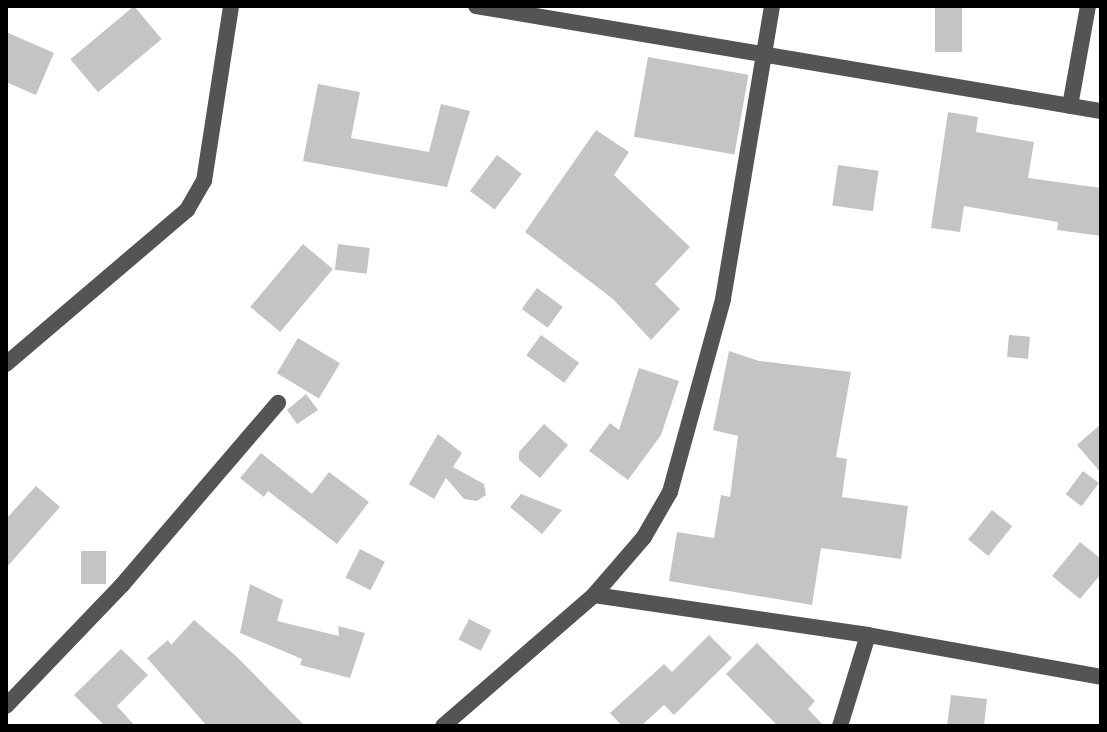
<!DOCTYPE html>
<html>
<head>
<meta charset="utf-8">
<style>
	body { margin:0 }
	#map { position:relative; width:1107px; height:732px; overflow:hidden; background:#fff; font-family:"Sofia Sans Condensed",sans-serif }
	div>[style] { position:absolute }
	.building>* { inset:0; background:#c4c4c4; transform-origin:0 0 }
	.minor>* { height:16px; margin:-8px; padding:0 8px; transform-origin:8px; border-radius:8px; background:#545454 }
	span { translate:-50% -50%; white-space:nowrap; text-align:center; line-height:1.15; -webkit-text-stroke:6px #fff; paint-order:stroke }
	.frame { position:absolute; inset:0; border:8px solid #000; pointer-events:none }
</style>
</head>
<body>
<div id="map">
	<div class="building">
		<i style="left:134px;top:6px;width:43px;height:83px;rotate:50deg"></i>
		<i style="left:935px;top:6px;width:27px;height:46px"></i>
		<i style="clip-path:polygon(6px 32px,54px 53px,36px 95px,6px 82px)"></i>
		<i style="left:648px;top:57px;width:102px;height:81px;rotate:10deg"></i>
		<i style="clip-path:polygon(318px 84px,360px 92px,351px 138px,429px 152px,441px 104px,470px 111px,447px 187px,303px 161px)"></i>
		<i style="clip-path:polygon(948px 112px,978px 117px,976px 132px,1034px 142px,1028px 178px,1101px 188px,1101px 236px,1057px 230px,1058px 222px,964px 206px,960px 232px,931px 228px)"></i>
		<i style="clip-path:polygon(596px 130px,629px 152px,614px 175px,690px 247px,655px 284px,680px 309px,651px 340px,613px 299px,525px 232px)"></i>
		<i style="left:497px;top:155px;width:31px;height:45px;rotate:37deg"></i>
		<i style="left:838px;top:165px;width:41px;height:41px;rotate:8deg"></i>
		<i style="left:303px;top:244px;width:39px;height:82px;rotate:40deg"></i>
		<i style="left:338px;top:244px;width:32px;height:26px;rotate:7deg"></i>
		<i style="left:537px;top:288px;width:32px;height:26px;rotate:36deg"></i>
		<i style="left:541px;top:335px;width:47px;height:25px;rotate:36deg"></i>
		<i style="left:1009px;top:335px;width:21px;height:22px;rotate:5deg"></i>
		<i style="left:298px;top:338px;width:49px;height:41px;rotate:31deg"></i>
		<i style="clip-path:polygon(729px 351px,759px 361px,851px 372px,836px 457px,847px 459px,842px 497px,908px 506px,901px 559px,821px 548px,812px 605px,669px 581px,677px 532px,714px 538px,721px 495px,730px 497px,738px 436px,713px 430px)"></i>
		<i style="clip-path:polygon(639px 368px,679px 381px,661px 435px,628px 480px,589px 451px,610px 423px,619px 430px)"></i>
		<i style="clip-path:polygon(306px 394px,318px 410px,297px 424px,287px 410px)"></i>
		<i style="clip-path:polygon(544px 424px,568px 445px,540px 478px,519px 460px,519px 452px)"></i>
		<i style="clip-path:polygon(1101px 424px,1101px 473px,1077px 445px)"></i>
		<i style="clip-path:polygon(438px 434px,462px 453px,453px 467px,484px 484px,486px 495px,477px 501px,464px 499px,446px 478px,434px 499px,409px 484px)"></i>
		<i style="clip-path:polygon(261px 453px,312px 494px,329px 472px,369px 502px,337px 544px,268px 491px,264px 497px,240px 478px)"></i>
		<i style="left:1083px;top:471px;width:20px;height:29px;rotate:37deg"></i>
		<i style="clip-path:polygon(36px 486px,60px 507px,6px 568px,6px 519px)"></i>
		<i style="clip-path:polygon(521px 494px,562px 510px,542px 534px,510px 507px)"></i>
		<i style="left:992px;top:510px;width:26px;height:38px;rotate:39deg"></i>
		<i style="clip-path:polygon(1080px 542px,1101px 559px,1101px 574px,1080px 599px,1052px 576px)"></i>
		<i style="left:360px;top:549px;width:28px;height:32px;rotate:27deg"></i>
		<i style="left:81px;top:551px;width:25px;height:33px"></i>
		<i style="clip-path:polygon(250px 584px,283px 600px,277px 621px,339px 636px,338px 626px,365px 633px,350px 678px,300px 665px,302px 659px,240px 633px)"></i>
		<i style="left:469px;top:619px;width:25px;height:23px;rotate:27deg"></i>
		<i style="clip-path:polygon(194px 620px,236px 656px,305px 726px,207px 726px,147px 658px,168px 640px,171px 645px)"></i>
		<i style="clip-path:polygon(709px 635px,732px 658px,674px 715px,664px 705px,641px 726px,622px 726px,610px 713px,664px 664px,672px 672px)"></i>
		<i style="clip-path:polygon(757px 643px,815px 701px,808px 709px,824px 726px,778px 726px,726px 674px)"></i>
		<i style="clip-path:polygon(121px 649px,148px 675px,117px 706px,135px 726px,105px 726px,74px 695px)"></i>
		<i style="clip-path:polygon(951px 695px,987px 699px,984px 726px,947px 726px)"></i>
	</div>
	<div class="minor">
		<i style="left:476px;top:6px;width:634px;rotate:9.54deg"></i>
		<i style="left:1070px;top:106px;width:102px;rotate:-79.8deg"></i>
		<i style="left:6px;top:364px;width:238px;rotate:-40.4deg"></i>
		<i style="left:187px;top:210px;width:34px;rotate:-60deg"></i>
		<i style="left:204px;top:181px;width:177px;rotate:-81.2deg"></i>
		<i style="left:594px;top:595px;width:277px;rotate:8.3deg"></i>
		<i style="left:868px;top:635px;width:237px;rotate:10.2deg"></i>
		<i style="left:6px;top:706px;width:168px;rotate:-46.2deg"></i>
		<i style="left:122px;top:585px;width:240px;rotate:-49.4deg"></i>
		<i style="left:443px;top:726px;width:200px;rotate:-40.9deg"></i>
		<i style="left:594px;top:595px;width:77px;rotate:-49.2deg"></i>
		<i style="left:644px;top:537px;width:52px;rotate:-60deg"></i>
		<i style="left:670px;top:492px;width:200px;rotate:-74.6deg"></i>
		<i style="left:723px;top:299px;width:297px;rotate:-80.5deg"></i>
		<i style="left:840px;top:726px;width:95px;rotate:-72.9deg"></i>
	</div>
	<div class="frame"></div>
</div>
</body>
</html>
